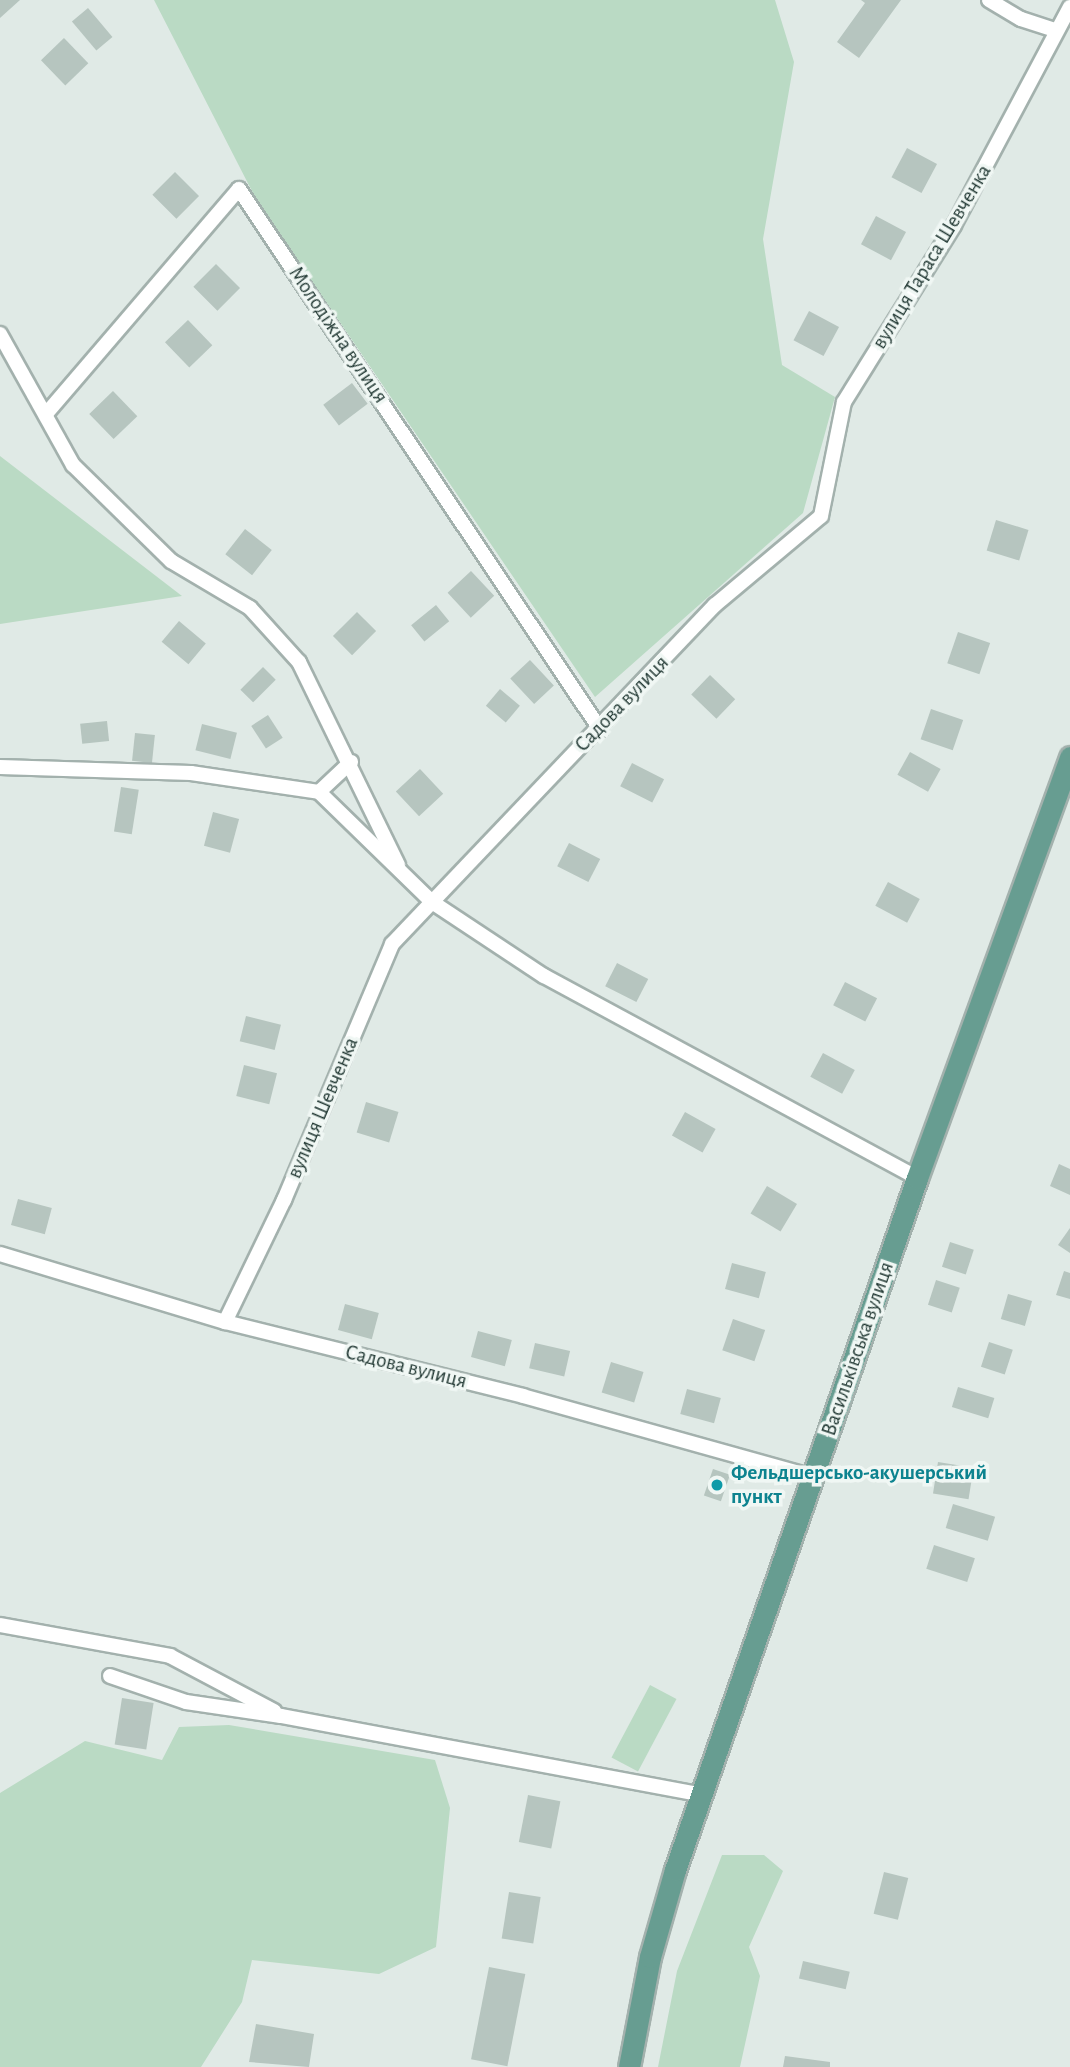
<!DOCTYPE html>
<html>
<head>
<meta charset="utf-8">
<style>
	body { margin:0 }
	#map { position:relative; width:1070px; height:2067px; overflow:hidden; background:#e0eae6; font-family:"Alegreya Sans",sans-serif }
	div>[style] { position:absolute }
	.green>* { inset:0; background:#badac4; transform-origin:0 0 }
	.building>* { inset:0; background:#b6c5bf; transform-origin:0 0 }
	.roads { filter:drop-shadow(2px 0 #a3b1ad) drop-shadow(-2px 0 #a3b1ad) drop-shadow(0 2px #a3b1ad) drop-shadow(0 -2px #a3b1ad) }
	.minor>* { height:14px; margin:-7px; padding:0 7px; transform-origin:7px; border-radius:7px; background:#fff }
	.primary>* { height:21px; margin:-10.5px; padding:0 10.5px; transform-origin:10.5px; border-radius:10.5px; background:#679d91 }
	.dots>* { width:19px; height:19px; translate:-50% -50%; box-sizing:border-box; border:4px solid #f0f7f4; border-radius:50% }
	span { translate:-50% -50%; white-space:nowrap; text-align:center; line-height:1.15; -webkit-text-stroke:7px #f0f7f4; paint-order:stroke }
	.street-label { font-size:21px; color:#223934 }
	.culture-label { font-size:21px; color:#0d838f; font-weight:700 }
	.left { translate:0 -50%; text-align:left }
</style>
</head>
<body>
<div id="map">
	<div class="green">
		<i style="clip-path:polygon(154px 0,775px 0,794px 62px,763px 239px,782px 365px,835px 397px,803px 513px,595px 697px,256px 199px)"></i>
		<i style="clip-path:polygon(0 456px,182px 596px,0 624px)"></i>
		<i style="left:650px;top:1685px;width:30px;height:82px;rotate:28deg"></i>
		<i style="clip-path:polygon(229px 1725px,435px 1760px,450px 1808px,436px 1947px,379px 1974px,252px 1960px,242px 2002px,201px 2067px,0 2067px,0 1793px,85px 1741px,162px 1760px,179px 1727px)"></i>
		<i style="clip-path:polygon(722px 1855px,764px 1855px,783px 1871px,749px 1947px,760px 1976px,740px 2067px,658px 2067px,677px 1971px)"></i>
	</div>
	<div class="building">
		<i style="clip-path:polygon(0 0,20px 0,0 18px)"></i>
		<i style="clip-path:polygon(861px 0,901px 0,859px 58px,837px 42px,865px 3px)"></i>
		<i style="left:88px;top:8px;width:38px;height:21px;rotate:50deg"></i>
		<i style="left:64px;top:38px;width:35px;height:32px;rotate:46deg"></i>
		<i style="left:907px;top:148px;width:34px;height:33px;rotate:28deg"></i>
		<i style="left:175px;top:172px;width:34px;height:32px;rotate:45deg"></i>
		<i style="left:876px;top:216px;width:34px;height:32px;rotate:28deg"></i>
		<i style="left:216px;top:264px;width:34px;height:32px;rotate:45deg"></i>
		<i style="left:809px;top:311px;width:34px;height:33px;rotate:28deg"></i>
		<i style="left:188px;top:320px;width:35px;height:32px;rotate:46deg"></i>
		<i style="left:352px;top:383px;width:26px;height:36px;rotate:53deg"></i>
		<i style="left:113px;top:391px;width:35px;height:33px;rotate:46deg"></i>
		<i style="left:996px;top:520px;width:34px;height:32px;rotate:17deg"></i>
		<i style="left:245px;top:529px;width:34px;height:32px;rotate:38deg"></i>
		<i style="left:471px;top:571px;width:34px;height:32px;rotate:47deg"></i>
		<i style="left:436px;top:605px;width:21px;height:32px;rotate:51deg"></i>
		<i style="left:357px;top:612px;width:27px;height:34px;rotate:45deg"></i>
		<i style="left:179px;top:621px;width:35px;height:27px;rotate:40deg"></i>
		<i style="left:958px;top:632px;width:34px;height:33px;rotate:19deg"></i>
		<i style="left:530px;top:660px;width:35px;height:27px;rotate:47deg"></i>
		<i style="left:263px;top:667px;width:18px;height:32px;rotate:45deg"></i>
		<i style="left:710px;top:675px;width:35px;height:27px;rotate:44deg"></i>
		<i style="left:500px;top:689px;width:26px;height:22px;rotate:40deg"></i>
		<i style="left:931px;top:709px;width:34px;height:32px;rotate:19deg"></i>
		<i style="left:268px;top:715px;width:27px;height:20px;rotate:57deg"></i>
		<i style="left:107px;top:721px;width:20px;height:27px;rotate:84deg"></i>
		<i style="left:202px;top:724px;width:36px;height:27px;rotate:14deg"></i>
		<i style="left:135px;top:733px;width:20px;height:28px;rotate:6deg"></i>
		<i style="left:910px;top:752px;width:35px;height:26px;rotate:29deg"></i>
		<i style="left:632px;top:763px;width:36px;height:26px;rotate:27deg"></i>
		<i style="left:420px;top:769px;width:34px;height:33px;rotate:47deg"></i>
		<i style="left:121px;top:787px;width:18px;height:45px;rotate:9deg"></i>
		<i style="left:213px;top:812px;width:27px;height:35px;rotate:15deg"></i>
		<i style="left:569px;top:843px;width:35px;height:26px;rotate:27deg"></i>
		<i style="left:888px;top:882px;width:36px;height:27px;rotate:28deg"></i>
		<i style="left:617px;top:963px;width:35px;height:26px;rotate:27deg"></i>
		<i style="left:845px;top:982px;width:36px;height:26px;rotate:27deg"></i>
		<i style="left:246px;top:1016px;width:36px;height:26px;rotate:14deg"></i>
		<i style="left:823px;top:1053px;width:36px;height:27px;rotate:28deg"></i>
		<i style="left:244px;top:1065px;width:34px;height:32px;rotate:14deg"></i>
		<i style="left:366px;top:1102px;width:34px;height:32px;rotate:17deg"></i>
		<i style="left:685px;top:1112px;width:35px;height:27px;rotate:29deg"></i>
		<i style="clip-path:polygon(1059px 1164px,1070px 1169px,1070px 1195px,1050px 1186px)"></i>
		<i style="left:767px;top:1186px;width:35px;height:32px;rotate:31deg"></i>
		<i style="left:18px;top:1199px;width:35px;height:27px;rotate:15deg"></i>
		<i style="clip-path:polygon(1070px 1228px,1070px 1253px,1058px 1245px)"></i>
		<i style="left:950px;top:1242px;width:25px;height:26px;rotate:18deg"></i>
		<i style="left:732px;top:1263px;width:35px;height:27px;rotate:15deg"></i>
		<i style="clip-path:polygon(1064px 1271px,1070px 1273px,1070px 1299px,1056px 1295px)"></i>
		<i style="left:936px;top:1280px;width:25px;height:26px;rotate:18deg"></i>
		<i style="left:1008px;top:1294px;width:25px;height:26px;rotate:16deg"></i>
		<i style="left:345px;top:1304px;width:35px;height:27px;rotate:15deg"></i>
		<i style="left:733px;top:1319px;width:34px;height:33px;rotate:19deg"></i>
		<i style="left:478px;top:1331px;width:35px;height:27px;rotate:15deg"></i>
		<i style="left:989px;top:1342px;width:25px;height:26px;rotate:18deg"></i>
		<i style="left:535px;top:1343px;width:36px;height:26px;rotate:13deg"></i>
		<i style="left:611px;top:1362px;width:34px;height:32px;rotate:17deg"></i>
		<i style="left:958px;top:1387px;width:38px;height:21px;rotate:17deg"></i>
		<i style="left:687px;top:1389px;width:35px;height:26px;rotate:15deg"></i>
		<i style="left:938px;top:1462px;width:36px;height:32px;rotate:9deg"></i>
		<i style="left:713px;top:1469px;width:18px;height:28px;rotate:19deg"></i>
		<i style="left:953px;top:1504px;width:44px;height:25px;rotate:17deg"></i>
		<i style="left:934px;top:1545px;width:43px;height:25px;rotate:18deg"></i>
		<i style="left:122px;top:1698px;width:32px;height:47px;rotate:9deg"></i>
		<i style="left:528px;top:1795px;width:33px;height:48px;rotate:11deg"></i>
		<i style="left:884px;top:1872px;width:25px;height:43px;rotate:14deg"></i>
		<i style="left:509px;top:1892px;width:32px;height:47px;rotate:9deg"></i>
		<i style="left:803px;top:1961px;width:48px;height:18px;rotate:13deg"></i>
		<i style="left:489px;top:1967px;width:37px;height:94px;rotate:11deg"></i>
		<i style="clip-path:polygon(256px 2024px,314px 2034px,309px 2067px,249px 2062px)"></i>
		<i style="clip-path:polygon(785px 2056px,830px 2062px,830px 2067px,783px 2067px)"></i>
	</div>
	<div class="roads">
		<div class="minor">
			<i style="left:989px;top:0;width:37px;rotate:31deg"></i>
			<i style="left:1021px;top:19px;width:36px;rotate:18deg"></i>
			<i style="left:0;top:334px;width:150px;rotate:60.9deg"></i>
			<i style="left:73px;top:465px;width:137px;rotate:44.4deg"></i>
			<i style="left:171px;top:561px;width:92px;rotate:30.7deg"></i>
			<i style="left:250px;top:608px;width:73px;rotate:47.8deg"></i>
			<i style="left:299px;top:662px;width:226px;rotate:64deg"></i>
			<i style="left:46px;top:414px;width:296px;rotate:-49.4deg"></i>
			<i style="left:239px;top:189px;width:650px;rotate:56.24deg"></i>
			<i style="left:0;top:767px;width:191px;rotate:1.8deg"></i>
			<i style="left:191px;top:773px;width:129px;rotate:8.4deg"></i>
			<i style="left:319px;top:792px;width:158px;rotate:44.2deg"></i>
			<i style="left:432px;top:902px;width:134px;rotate:33.5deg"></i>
			<i style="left:544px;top:976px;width:424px;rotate:28.4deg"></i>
			<i style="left:319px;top:792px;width:44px;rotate:-43.2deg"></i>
			<i style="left:0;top:1254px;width:235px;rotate:16.8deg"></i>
			<i style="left:225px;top:1322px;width:307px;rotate:13.9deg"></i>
			<i style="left:523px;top:1396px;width:302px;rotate:15.6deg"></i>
			<i style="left:225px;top:1322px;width:136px;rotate:-64.2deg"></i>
			<i style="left:284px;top:1200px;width:278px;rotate:-67.1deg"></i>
			<i style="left:392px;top:944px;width:468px;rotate:-46.4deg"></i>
			<i style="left:715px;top:605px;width:138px;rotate:-40deg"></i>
			<i style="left:821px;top:516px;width:116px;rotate:-78.6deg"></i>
			<i style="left:844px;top:402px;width:208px;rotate:-58.1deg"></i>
			<i style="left:954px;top:225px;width:247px;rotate:-62deg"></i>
			<i style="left:0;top:1625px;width:173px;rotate:10.3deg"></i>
			<i style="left:170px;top:1656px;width:118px;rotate:27.9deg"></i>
			<i style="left:110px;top:1676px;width:80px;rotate:18.9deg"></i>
			<i style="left:186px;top:1702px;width:96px;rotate:8.4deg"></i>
			<i style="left:281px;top:1716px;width:429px;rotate:10.6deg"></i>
		</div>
		<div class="primary">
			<i style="left:629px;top:2067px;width:112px;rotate:-79.2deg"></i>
			<i style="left:650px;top:1957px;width:91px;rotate:-74deg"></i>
			<i style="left:675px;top:1870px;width:733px;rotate:-70.72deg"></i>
			<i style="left:917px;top:1178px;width:448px;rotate:-70deg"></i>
		</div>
	</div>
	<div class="dots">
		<i style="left:717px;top:1485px;background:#0f9aa8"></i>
	</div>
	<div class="street-label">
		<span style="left:932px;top:257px;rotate:-59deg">вулиця Тараса Шевченка</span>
		<span style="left:338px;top:335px;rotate:56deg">Молодіжна вулиця</span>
		<span style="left:622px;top:704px;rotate:-46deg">Садова вулиця</span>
		<span style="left:323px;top:1108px;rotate:-67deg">вулиця Шевченка</span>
		<span style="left:858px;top:1349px;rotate:-71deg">Васильківська вулиця</span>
		<span style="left:406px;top:1367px;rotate:14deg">Садова вулиця</span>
	</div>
	<div class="culture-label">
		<span class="left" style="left:731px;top:1485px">Фельдшерсько-акушерський<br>пункт</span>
	</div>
</div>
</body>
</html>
